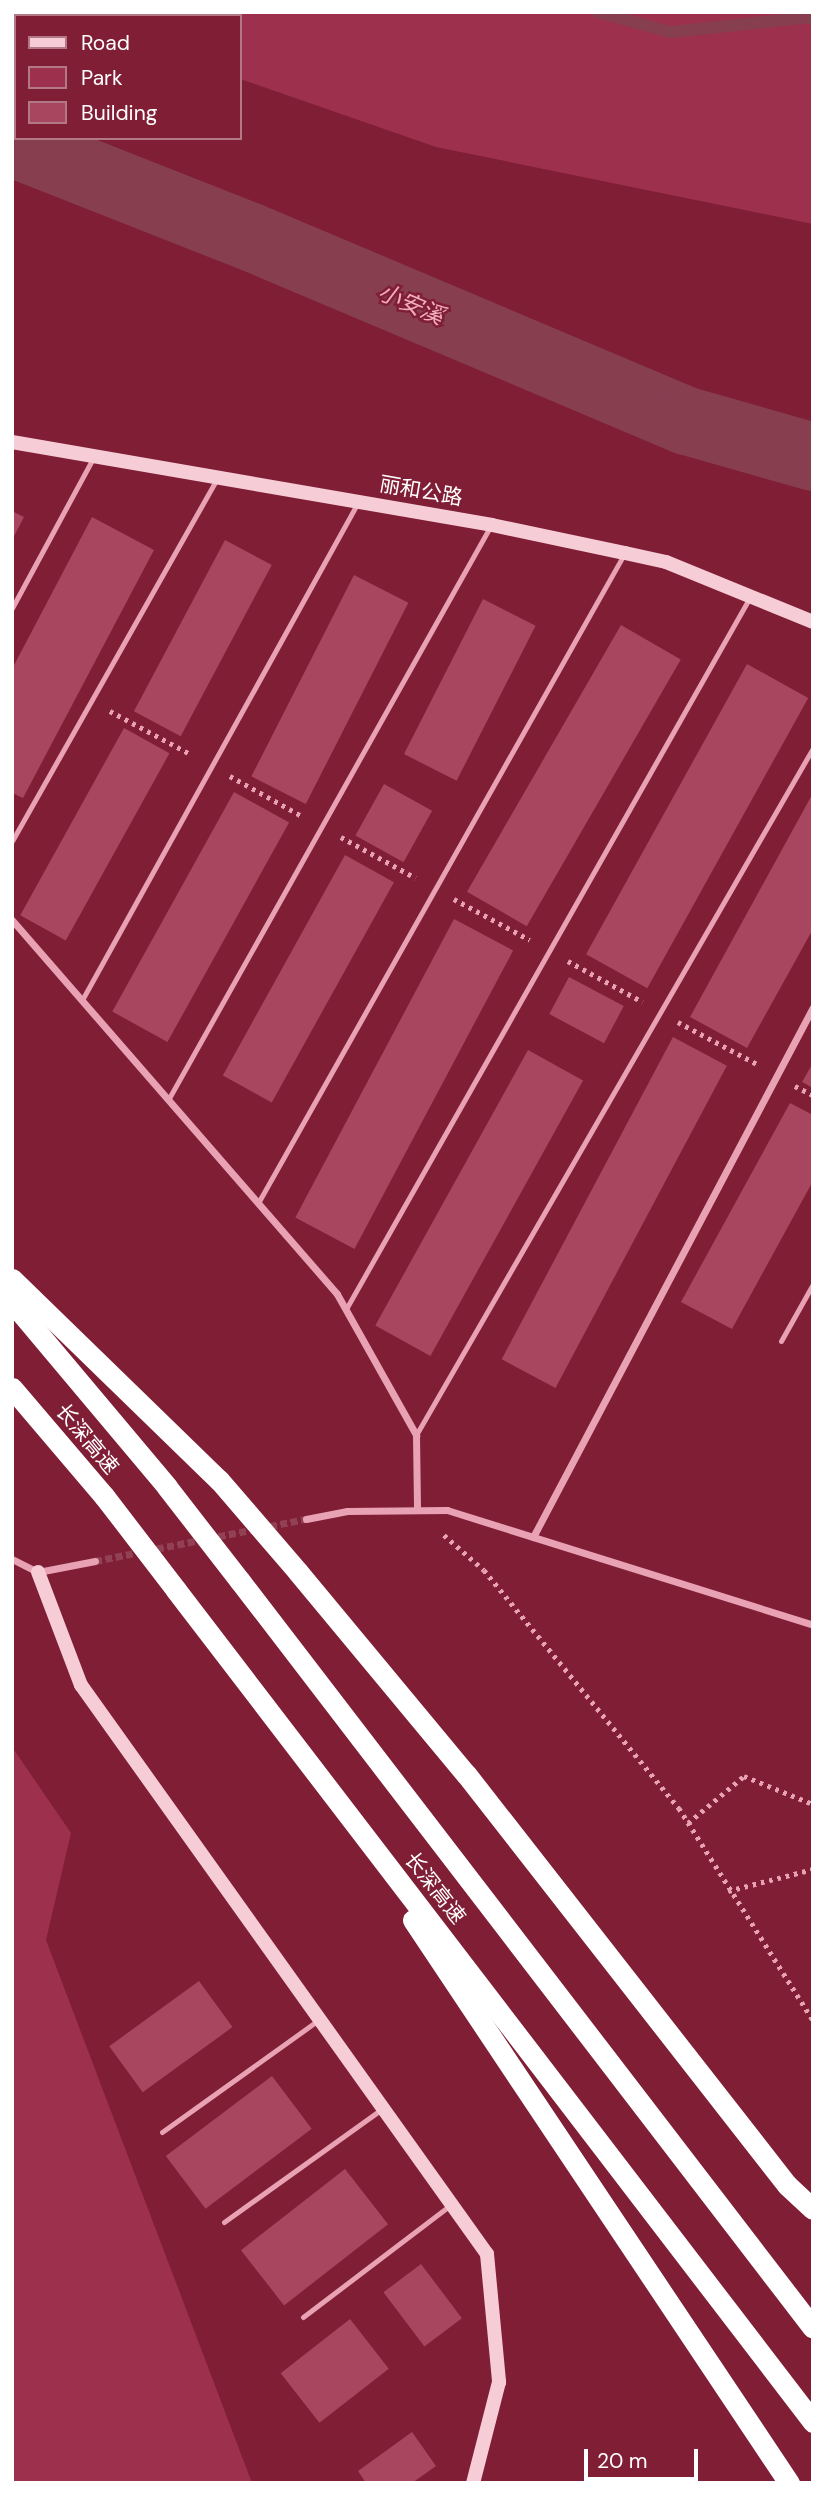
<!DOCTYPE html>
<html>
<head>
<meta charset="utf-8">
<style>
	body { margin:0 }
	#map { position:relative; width:825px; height:2495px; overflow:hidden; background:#7f1e35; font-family:"DM Sans","Noto Sans SC",sans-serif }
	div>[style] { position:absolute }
	.green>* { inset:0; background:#9d304c }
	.stream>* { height:12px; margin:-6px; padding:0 6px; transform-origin:6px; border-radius:6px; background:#873f50 }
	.river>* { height:68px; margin:-34px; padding:0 34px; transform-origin:34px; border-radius:34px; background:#873f50 }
	.building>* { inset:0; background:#a9465f; transform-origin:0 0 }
	.street-tunnel>* { height:7px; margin-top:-3.5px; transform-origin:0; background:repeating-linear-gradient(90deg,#924053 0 7px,transparent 0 10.5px) }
	.path>* { height:4.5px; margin-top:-2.25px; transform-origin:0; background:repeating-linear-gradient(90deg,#e8a2b3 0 3.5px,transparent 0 8.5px) }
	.lane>* { height:5px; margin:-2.5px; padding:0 2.5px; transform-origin:2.5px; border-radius:2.5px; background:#e8a2b3 }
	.street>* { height:7px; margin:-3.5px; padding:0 3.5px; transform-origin:3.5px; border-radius:3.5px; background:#e8a2b3 }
	.secondary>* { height:14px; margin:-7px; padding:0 7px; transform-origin:7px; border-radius:7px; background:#f6ccd6 }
	.highway>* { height:21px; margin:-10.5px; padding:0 10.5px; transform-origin:10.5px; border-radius:10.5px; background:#fff }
	.highway-bridge>* { height:21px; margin:-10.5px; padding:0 10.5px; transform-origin:10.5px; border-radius:10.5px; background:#fff }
	span { translate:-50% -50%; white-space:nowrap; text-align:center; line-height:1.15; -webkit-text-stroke:5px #7f1e35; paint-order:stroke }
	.street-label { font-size:21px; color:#fff }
	.water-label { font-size:23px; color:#f0adbe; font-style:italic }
	.frame { position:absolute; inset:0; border:14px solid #fff; pointer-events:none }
	.legend { position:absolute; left:14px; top:14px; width:228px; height:126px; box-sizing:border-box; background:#7f1e35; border:2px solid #b27886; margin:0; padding:9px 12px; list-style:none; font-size:21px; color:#fff }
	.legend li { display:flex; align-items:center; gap:14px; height:35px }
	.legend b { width:35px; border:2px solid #b27886 }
	.scale { position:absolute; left:584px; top:2449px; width:114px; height:32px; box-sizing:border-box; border:4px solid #fff; border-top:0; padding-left:9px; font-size:21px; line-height:24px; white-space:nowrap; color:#fff; -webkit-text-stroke:5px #7f1e35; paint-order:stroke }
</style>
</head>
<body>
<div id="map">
	<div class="green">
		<i style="clip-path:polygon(46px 12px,813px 12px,813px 224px,436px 147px,240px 79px,240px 16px)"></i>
		<i style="clip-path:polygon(12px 1747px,71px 1833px,46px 1940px,252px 2483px,12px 2483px)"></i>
	</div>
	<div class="stream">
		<i style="left:598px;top:12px;width:75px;rotate:15.5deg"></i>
		<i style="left:670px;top:32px;width:144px;rotate:-6deg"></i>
	</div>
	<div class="river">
		<i style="left:12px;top:143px;width:257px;rotate:21.5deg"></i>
		<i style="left:251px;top:237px;width:473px;rotate:22.9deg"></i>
		<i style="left:687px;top:421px;width:131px;rotate:15.9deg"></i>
	</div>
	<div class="building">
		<i style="clip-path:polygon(12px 511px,24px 517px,12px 540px)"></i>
		<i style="clip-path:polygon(92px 517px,154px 550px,23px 798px,12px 793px,12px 669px)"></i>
		<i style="left:225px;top:540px;width:53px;height:194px;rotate:28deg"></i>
		<i style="left:354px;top:575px;width:61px;height:226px;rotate:27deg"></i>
		<i style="left:483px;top:599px;width:59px;height:174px;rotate:27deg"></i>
		<i style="left:621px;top:625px;width:69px;height:308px;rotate:30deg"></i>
		<i style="left:747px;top:664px;width:70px;height:332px;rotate:29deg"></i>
		<i style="left:124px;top:728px;width:52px;height:214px;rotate:29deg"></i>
		<i style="left:384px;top:784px;width:55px;height:59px;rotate:29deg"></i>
		<i style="left:234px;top:792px;width:63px;height:251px;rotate:29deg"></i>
		<i style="clip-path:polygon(813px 793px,813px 929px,747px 1048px,690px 1017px)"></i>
		<i style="left:345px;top:855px;width:56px;height:252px;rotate:29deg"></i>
		<i style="left:454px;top:919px;width:67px;height:338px;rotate:28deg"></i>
		<i style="left:569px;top:977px;width:62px;height:42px;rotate:28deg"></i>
		<i style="left:673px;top:1037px;width:61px;height:365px;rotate:28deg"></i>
		<i style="left:528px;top:1050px;width:63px;height:315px;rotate:29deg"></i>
		<i style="clip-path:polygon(813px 1063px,813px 1088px,802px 1082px)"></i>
		<i style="clip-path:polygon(790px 1103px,813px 1115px,813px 1181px,732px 1329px,681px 1302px)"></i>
		<i style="left:199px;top:1981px;width:57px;height:111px;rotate:54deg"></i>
		<i style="left:272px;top:2076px;width:66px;height:133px;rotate:53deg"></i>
		<i style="left:345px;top:2169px;width:70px;height:132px;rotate:52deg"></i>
		<i style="left:421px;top:2264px;width:68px;height:47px;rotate:53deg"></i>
		<i style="left:350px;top:2319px;width:63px;height:88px;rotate:52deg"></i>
		<i style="clip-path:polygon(412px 2432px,436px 2466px,412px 2483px,366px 2483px,358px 2471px)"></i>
	</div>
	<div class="street-tunnel">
		<i style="left:95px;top:1561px;width:215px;rotate:-11.3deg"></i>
	</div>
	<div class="path">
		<i style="left:110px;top:711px;width:93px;rotate:28.2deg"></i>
		<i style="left:230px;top:776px;width:82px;rotate:29.1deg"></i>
		<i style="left:341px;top:837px;width:85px;rotate:28.7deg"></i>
		<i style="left:454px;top:899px;width:86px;rotate:28.3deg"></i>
		<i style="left:568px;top:961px;width:85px;rotate:28.7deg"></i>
		<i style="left:678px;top:1022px;width:89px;rotate:28deg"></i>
		<i style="left:795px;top:1086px;width:20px;rotate:27deg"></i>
		<i style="left:444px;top:1535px;width:53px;rotate:41.2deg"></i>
		<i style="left:484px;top:1570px;width:308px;rotate:50.7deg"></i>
		<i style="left:679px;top:1808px;width:251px;rotate:57.7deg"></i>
		<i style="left:688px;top:1823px;width:73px;rotate:-40deg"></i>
		<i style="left:744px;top:1776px;width:74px;rotate:22.1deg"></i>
		<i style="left:728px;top:1891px;width:88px;rotate:-14.5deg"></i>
	</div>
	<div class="lane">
		<i style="left:12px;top:608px;width:170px;rotate:-61.6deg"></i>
		<i style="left:12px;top:841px;width:415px;rotate:-60.5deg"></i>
		<i style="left:82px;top:1000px;width:567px;rotate:-60.99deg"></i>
		<i style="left:168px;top:1100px;width:657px;rotate:-60.67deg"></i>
		<i style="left:258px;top:1203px;width:743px;rotate:-60.57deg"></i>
		<i style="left:346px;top:1309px;width:819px;rotate:-60.43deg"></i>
		<i style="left:781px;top:1341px;width:65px;rotate:-60.7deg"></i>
		<i style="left:416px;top:1435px;width:793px;rotate:-59.98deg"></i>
		<i style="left:162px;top:2132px;width:191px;rotate:-35.6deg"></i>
		<i style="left:224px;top:2222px;width:196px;rotate:-35.6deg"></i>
		<i style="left:303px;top:2317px;width:183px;rotate:-37.2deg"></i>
	</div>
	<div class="street">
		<i style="left:12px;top:920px;width:495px;rotate:49deg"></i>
		<i style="left:337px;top:1294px;width:162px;rotate:60.7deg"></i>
		<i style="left:416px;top:1435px;width:75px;rotate:89.2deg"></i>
		<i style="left:306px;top:1519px;width:42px;rotate:-11deg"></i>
		<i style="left:347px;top:1511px;width:100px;rotate:-0.6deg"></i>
		<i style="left:447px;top:1510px;width:384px;rotate:17.4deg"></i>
		<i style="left:533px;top:1537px;width:599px;rotate:-62.15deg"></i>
		<i style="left:12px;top:1559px;width:29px;rotate:27deg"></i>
		<i style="left:38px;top:1572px;width:58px;rotate:-10.9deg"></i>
	</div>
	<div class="secondary">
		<i style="left:12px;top:442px;width:487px;rotate:9.8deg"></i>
		<i style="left:492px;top:525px;width:136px;rotate:11.9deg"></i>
		<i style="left:625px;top:553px;width:42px;rotate:12.4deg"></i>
		<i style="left:666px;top:562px;width:159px;rotate:22.2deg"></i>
		<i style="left:38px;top:1572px;width:121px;rotate:69.2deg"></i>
		<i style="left:81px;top:1685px;width:699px;rotate:54.49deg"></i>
		<i style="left:487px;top:2254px;width:129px;rotate:84.6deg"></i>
		<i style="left:499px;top:2382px;width:104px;rotate:104.4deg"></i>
	</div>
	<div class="highway">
		<i style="left:12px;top:1279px;width:289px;rotate:44.2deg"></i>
		<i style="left:12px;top:1302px;width:241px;rotate:50deg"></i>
		<i style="left:12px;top:1388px;width:142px;rotate:49.6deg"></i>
		<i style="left:298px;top:1572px;width:263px;rotate:50.3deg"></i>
		<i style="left:466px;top:1774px;width:521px;rotate:52.01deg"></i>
		<i style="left:787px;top:2185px;width:35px;rotate:43deg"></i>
		<i style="left:240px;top:1581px;width:941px;rotate:52.51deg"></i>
		<i style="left:176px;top:1590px;width:1048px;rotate:52.56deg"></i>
		<i style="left:413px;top:1920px;width:677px;rotate:56.26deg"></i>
	</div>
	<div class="highway-bridge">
		<i style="left:219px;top:1480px;width:121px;rotate:49.3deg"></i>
		<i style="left:167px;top:1487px;width:119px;rotate:52.2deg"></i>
		<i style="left:104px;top:1496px;width:118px;rotate:52.5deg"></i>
	</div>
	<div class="street-label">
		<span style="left:421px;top:491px;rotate:10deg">丽和公路</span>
		<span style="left:87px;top:1439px;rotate:50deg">长深高速</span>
		<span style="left:435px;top:1888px;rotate:52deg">长深高速</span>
	</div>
	<div class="water-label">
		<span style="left:411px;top:304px;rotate:23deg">小安溪</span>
	</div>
	<div class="frame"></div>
	<ul class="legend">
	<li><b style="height:9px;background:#f6ccd6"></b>Road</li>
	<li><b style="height:19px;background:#9d304c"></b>Park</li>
	<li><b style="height:19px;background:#a9465f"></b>Building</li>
	</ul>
	<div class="scale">20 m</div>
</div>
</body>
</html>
